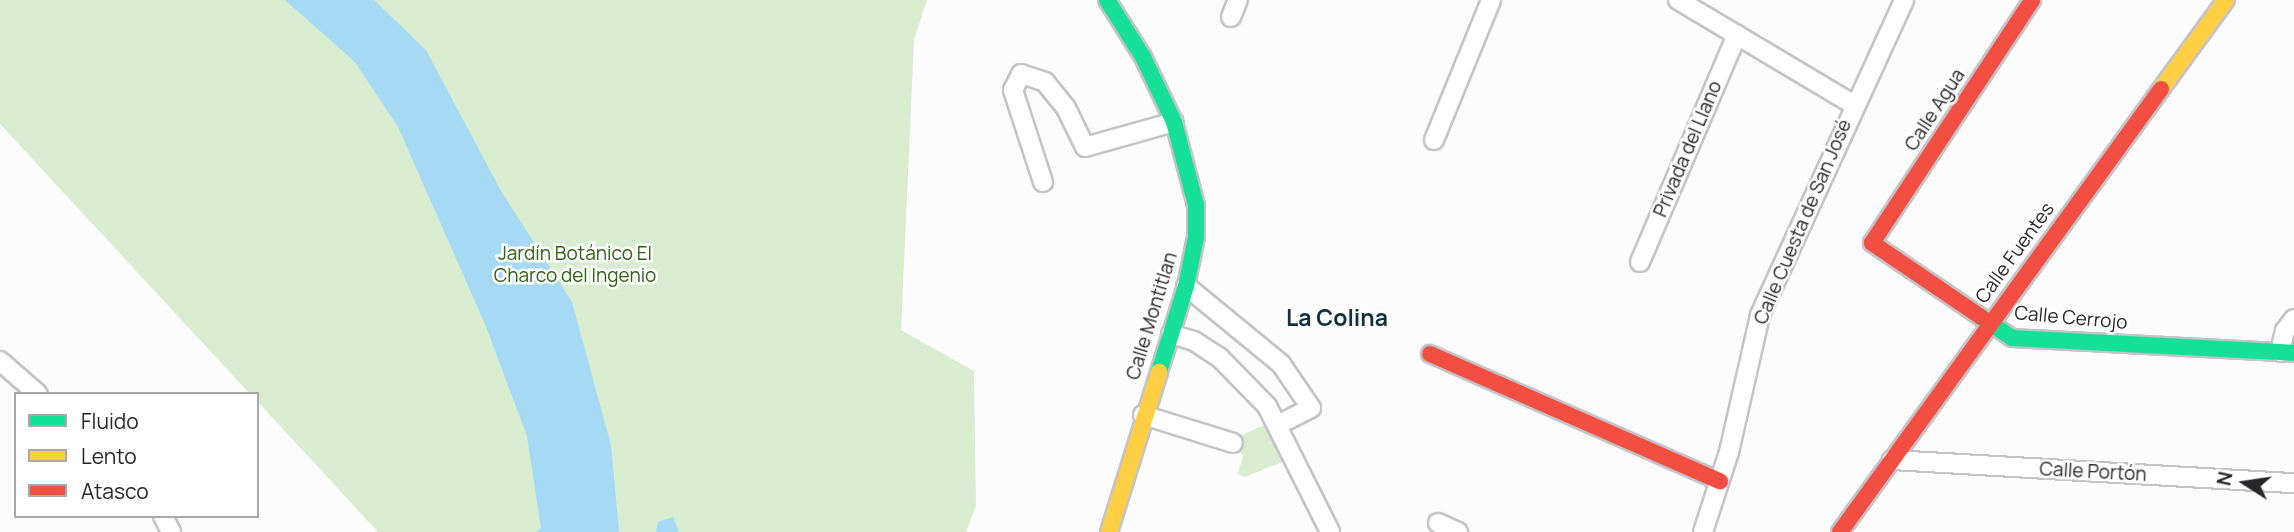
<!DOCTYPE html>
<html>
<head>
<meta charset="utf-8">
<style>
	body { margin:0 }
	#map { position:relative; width:2294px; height:532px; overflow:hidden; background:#fcfcfd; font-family:Manrope,sans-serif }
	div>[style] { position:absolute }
	.green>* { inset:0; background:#d8edd0 }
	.water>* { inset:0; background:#a5d9f4 }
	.roads { filter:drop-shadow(2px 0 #c4c3c7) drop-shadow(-2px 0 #c4c3c7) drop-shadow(0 2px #c4c3c7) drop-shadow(0 -2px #c4c3c7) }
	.street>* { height:18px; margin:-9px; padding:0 9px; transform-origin:9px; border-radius:9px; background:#fff }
	.fast>* { height:16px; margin:-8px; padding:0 8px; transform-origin:8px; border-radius:8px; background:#16e098 }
	.slow>* { height:16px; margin:-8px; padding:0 8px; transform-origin:8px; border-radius:8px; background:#ffcf43 }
	.jam>* { height:16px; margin:-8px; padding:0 8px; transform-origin:8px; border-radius:8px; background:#f24e42 }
	span { translate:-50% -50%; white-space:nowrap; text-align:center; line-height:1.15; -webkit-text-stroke:5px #fff; paint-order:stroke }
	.street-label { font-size:19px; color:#28262b }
	.park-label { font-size:19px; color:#306213 }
	.quarter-label { font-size:23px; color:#13313c; font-weight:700 }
	.legend { position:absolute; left:14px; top:392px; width:245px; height:126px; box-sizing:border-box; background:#fff; border:2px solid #a9a8aa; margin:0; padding:9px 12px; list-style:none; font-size:21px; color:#28262b }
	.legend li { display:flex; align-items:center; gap:14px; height:35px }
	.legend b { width:35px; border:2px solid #a9a8aa }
	.north { position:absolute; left:2210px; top:448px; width:70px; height:70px; -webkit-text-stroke:5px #fff; paint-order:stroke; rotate:282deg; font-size:19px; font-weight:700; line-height:28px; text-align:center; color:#28262b }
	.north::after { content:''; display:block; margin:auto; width:24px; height:32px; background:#28262b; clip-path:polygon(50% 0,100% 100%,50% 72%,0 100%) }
</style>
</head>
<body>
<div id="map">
	<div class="green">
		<i style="clip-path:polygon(0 0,927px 0,914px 40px,901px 330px,974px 371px,976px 506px,966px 532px,378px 532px,257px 401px,257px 394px,250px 394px,0 124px)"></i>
		<i style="clip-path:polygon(1271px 422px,1287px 460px,1245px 477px,1238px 474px,1243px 456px,1233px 439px)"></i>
	</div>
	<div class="water">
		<i style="clip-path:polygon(285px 0,374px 0,426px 50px,501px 191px,572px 302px,611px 445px,619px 532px,536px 532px,541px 528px,527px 436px,485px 324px,398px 127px,355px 62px)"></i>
		<i style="clip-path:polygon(673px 517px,679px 532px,656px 532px,658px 522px)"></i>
	</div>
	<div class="roads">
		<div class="street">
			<i style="left:1678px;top:0;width:205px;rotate:30.8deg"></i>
			<i style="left:1231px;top:17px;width:18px;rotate:-68deg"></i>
			<i style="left:1434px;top:140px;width:151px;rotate:-67.8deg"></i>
			<i style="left:1043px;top:182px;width:97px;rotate:-108.1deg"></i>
			<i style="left:1013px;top:90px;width:18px;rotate:-63deg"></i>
			<i style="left:1021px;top:74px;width:25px;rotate:18deg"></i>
			<i style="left:1045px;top:82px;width:33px;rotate:51deg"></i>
			<i style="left:1066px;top:108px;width:43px;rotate:64deg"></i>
			<i style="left:1085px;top:147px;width:92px;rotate:-15.7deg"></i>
			<i style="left:1640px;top:262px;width:247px;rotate:-66.9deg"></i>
			<i style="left:1186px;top:286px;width:123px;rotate:39.4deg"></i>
			<i style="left:1281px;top:364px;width:53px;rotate:55.7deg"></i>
			<i style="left:1311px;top:408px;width:37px;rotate:153deg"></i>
			<i style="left:1171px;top:334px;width:24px;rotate:17deg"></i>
			<i style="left:1194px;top:341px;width:30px;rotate:33deg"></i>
			<i style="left:1219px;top:357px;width:69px;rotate:45.6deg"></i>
			<i style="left:1267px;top:406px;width:141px;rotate:63.4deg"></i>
			<i style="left:2280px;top:352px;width:22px;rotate:-77deg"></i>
			<i style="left:2285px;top:331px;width:15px;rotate:-53deg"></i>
			<i style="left:0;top:361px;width:50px;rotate:41deg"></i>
			<i style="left:1143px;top:415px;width:94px;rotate:17.3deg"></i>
			<i style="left:1892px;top:460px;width:403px;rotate:3.3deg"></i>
			<i style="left:163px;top:516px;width:18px;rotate:63deg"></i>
			<i style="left:1438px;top:523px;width:22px;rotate:24deg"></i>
			<i style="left:1703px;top:532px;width:84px;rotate:-72deg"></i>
			<i style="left:1729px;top:452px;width:140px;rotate:-77.2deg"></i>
			<i style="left:1760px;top:315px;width:346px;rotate:-65.4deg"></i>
		</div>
		<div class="fast">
			<i style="left:1107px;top:0;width:67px;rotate:57.7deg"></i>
			<i style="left:1143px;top:57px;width:72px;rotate:64.5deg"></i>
			<i style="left:1174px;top:122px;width:86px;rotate:75.2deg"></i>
			<i style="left:1196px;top:205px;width:32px;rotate:90deg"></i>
			<i style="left:1196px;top:237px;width:50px;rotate:101.5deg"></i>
			<i style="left:1186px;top:286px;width:90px;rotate:107.4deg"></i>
			<i style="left:1981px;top:317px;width:37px;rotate:34deg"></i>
			<i style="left:2012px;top:338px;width:282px;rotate:3deg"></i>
		</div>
		<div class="slow">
			<i style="left:2161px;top:89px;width:110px;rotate:-53.9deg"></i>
			<i style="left:1109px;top:532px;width:168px;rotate:-72.6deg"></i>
		</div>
		<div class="jam">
			<i style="left:1981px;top:317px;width:132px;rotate:-145.8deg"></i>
			<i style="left:1872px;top:243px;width:291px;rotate:-56.6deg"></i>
			<i style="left:1430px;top:354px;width:317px;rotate:23.7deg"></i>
			<i style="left:1840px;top:532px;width:547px;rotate:-54.07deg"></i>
		</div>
	</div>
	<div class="street-label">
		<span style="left:1935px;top:110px;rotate:-57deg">Calle Agua</span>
		<span style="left:1688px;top:149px;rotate:-67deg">Privada del Llano</span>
		<span style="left:1803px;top:222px;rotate:-67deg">Calle Cuesta de San José</span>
		<span style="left:2015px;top:253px;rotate:-54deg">Calle Fuentes</span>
		<span style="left:1152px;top:316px;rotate:-73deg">Calle Montitlan</span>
		<span style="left:2071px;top:318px;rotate:5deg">Calle Cerrojo</span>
		<span style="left:2093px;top:472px;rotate:3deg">Calle Portón</span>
	</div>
	<div class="park-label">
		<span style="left:575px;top:265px">Jardín Botánico El<br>Charco del Ingenio</span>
	</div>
	<div class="quarter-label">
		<span style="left:1337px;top:317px">La Colina</span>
	</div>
	<ul class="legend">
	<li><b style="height:9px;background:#16e098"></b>Fluido</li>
	<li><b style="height:9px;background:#ffcf43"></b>Lento</li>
	<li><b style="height:9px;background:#f24e42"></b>Atasco</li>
	</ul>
	<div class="north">N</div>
</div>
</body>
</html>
